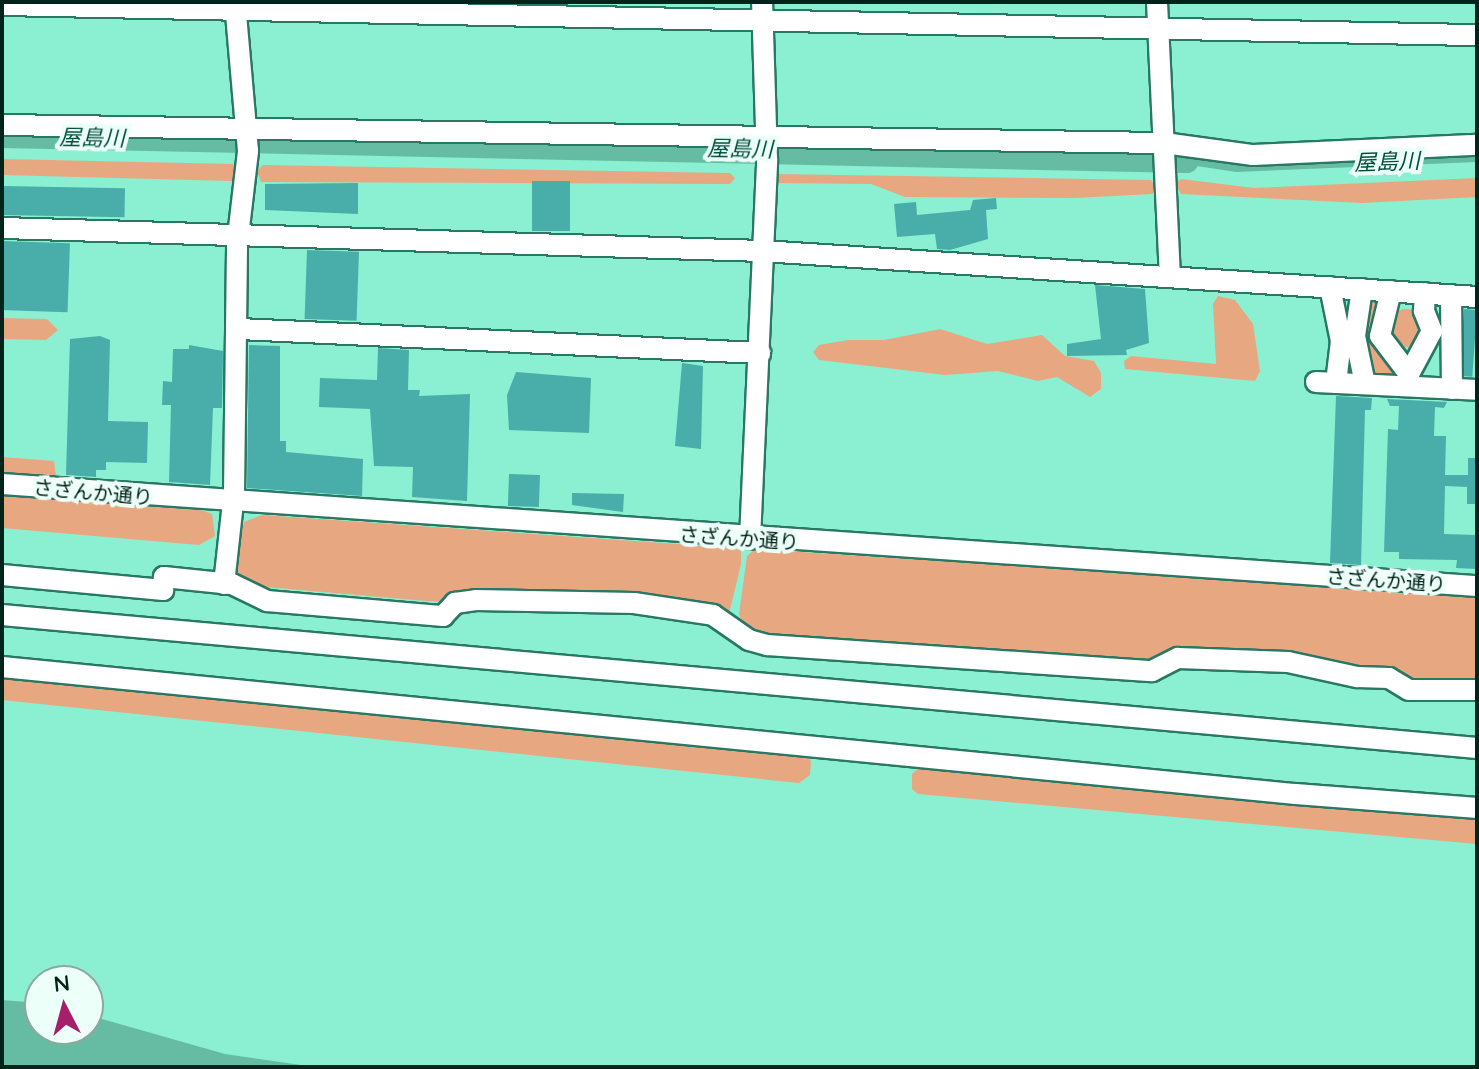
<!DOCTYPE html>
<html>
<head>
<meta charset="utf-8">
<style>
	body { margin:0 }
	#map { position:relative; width:1479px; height:1069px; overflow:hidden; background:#8af0d1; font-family:Quicksand,"Noto Sans JP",sans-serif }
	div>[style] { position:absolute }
	.green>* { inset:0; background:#e7a781 }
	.round { border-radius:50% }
	.water>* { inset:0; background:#66bca3 }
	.river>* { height:24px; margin:-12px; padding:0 12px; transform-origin:12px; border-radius:12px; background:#66bca3 }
	.building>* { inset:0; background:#49adaa; transform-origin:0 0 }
	.roads { filter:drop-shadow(2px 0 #287863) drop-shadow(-2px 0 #287863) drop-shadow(0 2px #287863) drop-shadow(0 -2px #287863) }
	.minor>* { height:20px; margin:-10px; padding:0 10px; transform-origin:10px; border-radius:10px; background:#fff }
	span { translate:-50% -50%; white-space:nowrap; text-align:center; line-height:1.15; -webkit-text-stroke:8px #ecfff8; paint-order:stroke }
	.street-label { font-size:20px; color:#02231a }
	.water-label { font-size:22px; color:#004f3e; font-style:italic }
	.frame { position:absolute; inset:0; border:4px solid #02231a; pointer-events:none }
	.north { position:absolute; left:24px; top:965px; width:80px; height:80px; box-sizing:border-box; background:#ecfff8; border:2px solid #8ea79f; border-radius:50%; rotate:354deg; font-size:22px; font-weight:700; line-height:32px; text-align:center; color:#02231a }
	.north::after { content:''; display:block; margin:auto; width:28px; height:36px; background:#a51f6a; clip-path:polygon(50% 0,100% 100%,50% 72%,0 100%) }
</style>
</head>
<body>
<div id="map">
	<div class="green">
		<i style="clip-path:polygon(2px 159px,233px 164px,237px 170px,232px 181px,2px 175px)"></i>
		<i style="clip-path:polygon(263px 165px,730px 173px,735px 178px,730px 184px,261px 182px,257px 171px)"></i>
		<i style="clip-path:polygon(776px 174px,1151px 180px,1156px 189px,1152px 194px,1075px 198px,905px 197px,871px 184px,775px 183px)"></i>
		<i style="clip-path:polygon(1477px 178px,1477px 197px,1362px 203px,1181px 194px,1175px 184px,1181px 179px,1254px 188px)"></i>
		<i style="clip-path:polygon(1218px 296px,1235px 300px,1253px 324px,1260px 371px,1255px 381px,1125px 369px,1124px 361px,1131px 356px,1216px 364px,1213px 304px)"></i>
		<i style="clip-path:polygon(1367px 296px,1378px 306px,1395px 367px,1390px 378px,1373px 379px,1362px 356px)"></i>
		<i class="round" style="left:1387px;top:309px;width:38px;height:38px"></i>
		<i style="clip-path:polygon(2px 318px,47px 319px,58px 330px,46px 340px,2px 339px)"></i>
		<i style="clip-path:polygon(940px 329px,987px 344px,1042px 335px,1065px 356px,1094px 361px,1101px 373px,1101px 389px,1090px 397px,1057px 377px,1038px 381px,998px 371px,945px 375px,819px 360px,813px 352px,819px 345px,848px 340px,884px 340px)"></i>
		<i style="clip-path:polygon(2px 457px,54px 461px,56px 477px,2px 477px)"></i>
		<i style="clip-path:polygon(2px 494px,201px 510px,212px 514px,215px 536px,199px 545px,2px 528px)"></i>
		<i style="clip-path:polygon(262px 515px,735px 548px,741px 551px,741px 564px,729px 614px,427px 601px,253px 586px,242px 582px,235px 564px,244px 522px)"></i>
		<i style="clip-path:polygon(755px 549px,1477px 596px,1477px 684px,1414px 685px,1401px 678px,759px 638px,743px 625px,739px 614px,747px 556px)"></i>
		<i style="clip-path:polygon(2px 675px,803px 754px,811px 761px,810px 775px,799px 783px,2px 700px)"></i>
		<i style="clip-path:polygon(921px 766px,1477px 816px,1477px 844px,918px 794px,912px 789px,912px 774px)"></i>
	</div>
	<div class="water">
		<i style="clip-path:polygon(1165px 153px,1237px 165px,1477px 155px,1477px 162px,1236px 172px,1164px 161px)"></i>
		<i style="clip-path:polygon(2px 1000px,40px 1003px,40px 1029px,88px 1029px,88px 1015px,225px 1054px,315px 1067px,2px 1067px)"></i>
	</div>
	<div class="river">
		<i style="left:2px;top:136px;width:1185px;rotate:1.21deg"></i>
	</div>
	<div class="building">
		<i style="left:532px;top:181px;width:38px;height:50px"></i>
		<i style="clip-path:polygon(358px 183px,358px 214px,265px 210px,265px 184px)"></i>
		<i style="left:2px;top:186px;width:123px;height:29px;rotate:1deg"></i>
		<i style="clip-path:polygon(996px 198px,997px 209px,986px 210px,988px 239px,950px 250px,937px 249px,935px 234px,897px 237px,894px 204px,916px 202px,917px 215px,970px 210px,973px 200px)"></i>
		<i style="left:2px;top:241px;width:68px;height:69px;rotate:2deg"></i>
		<i style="left:307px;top:250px;width:52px;height:69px;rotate:2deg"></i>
		<i style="clip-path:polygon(1095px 285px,1145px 289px,1149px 343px,1126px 350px,1127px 355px,1067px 356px,1067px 344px,1101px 339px)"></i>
		<i style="left:1464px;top:309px;width:13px;height:67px;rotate:4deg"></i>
		<i style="clip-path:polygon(100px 336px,110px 340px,108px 421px,148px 422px,147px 463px,106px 462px,106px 470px,96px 470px,96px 477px,66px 475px,70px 339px)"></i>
		<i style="clip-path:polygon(189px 345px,223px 351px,222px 408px,213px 408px,210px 485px,169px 482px,171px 405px,162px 405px,163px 381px,172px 382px,173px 349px,189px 349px)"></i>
		<i style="clip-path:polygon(249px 345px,280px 346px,280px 441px,286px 441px,286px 452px,363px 459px,362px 496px,247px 488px)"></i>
		<i style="clip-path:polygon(378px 348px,409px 350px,408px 390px,420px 390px,419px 396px,470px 394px,467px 501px,412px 497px,413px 467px,374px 466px,370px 409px,319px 407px,320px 378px,377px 380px)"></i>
		<i style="clip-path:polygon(682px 363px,703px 366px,701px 449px,675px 446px)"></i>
		<i style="clip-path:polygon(516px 372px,591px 378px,589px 433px,509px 430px,507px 395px)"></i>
		<i style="clip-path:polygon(1336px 396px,1372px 398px,1371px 410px,1365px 410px,1361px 565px,1330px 563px)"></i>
		<i style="clip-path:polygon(1387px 399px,1447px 402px,1444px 408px,1435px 407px,1434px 436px,1446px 436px,1445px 475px,1468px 475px,1468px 458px,1477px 458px,1477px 504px,1467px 504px,1467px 487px,1445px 486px,1444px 534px,1477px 535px,1477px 569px,1456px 568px,1457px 560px,1399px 559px,1399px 552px,1384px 552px,1388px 429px,1398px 430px,1399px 406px,1390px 406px)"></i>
		<i style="left:509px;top:474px;width:31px;height:32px;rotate:2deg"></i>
		<i style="clip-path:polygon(572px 493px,624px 494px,623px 512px,572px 505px)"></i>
	</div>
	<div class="roads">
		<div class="minor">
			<i style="left:1157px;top:2px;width:273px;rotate:87.3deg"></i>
			<i style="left:2px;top:5px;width:1475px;rotate:1.17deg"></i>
			<i style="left:2px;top:125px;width:1162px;rotate:0.89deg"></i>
			<i style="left:1164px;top:143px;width:90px;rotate:7.7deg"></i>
			<i style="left:1253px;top:155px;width:224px;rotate:-2.6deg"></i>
			<i style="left:2px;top:228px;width:760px;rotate:1.73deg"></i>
			<i style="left:762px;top:251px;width:716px;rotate:3.68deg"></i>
			<i style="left:1330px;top:287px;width:55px;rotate:78.5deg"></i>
			<i style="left:1341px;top:341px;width:42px;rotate:96.8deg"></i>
			<i style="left:1362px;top:289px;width:48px;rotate:98.5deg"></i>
			<i style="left:1355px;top:336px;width:49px;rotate:78.2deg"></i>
			<i style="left:1391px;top:291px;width:46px;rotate:103.7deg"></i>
			<i style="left:1380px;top:336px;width:48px;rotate:52.7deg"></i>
			<i style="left:1409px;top:374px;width:12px;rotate:90deg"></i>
			<i style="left:1451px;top:295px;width:94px;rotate:89.4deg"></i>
			<i style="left:239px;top:329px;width:522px;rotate:2.64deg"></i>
			<i style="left:1409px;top:374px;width:49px;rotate:-61.9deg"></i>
			<i style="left:1432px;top:331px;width:22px;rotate:-112deg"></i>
			<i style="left:1424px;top:311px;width:18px;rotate:-87deg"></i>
			<i style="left:1316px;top:382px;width:161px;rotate:2.8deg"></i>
			<i style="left:2px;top:484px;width:1479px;rotate:3.96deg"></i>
			<i style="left:750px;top:539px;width:380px;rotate:-87.4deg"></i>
			<i style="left:767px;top:159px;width:157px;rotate:-91.8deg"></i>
			<i style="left:2px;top:575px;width:162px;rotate:5.3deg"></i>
			<i style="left:163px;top:590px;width:13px;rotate:-86deg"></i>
			<i style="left:164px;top:577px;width:68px;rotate:5.9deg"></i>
			<i style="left:232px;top:584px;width:39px;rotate:26deg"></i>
			<i style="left:267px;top:601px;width:177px;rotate:4.9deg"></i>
			<i style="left:443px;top:616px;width:18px;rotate:-47deg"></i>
			<i style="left:455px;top:603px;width:21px;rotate:-8deg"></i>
			<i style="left:476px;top:600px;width:158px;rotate:1.1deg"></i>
			<i style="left:634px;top:603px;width:80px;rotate:8.6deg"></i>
			<i style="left:713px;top:615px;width:44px;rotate:34.8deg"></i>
			<i style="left:749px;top:640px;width:19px;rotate:16deg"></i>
			<i style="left:767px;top:645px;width:386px;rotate:3.9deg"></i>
			<i style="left:1152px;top:671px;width:29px;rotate:-27deg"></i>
			<i style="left:1178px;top:658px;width:110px;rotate:2.1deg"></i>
			<i style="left:1288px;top:662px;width:71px;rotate:12.3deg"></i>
			<i style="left:1357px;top:677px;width:32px;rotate:2deg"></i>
			<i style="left:1389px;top:678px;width:23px;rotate:31deg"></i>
			<i style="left:1409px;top:690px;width:68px"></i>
			<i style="left:224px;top:584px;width:91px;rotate:-83.7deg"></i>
			<i style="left:234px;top:494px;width:249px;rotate:-89.3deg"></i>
			<i style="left:237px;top:245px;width:95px;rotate:-83.3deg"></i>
			<i style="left:248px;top:151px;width:150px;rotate:-95deg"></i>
			<i style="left:2px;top:615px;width:1481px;rotate:5.15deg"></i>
			<i style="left:2px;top:667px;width:1300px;rotate:5.61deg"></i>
			<i style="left:1296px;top:794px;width:182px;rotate:4.4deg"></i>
		</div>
	</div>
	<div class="street-label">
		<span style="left:93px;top:492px;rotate:5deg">さざんか通り</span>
		<span style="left:739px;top:538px;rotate:4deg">さざんか通り</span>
		<span style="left:1386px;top:580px;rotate:4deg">さざんか通り</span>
	</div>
	<div class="water-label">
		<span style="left:92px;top:138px;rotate:1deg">屋島川</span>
		<span style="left:740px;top:149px;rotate:1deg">屋島川</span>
		<span style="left:1387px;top:162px;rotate:-2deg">屋島川</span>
	</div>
	<div class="frame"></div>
	<div class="north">N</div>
</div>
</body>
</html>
